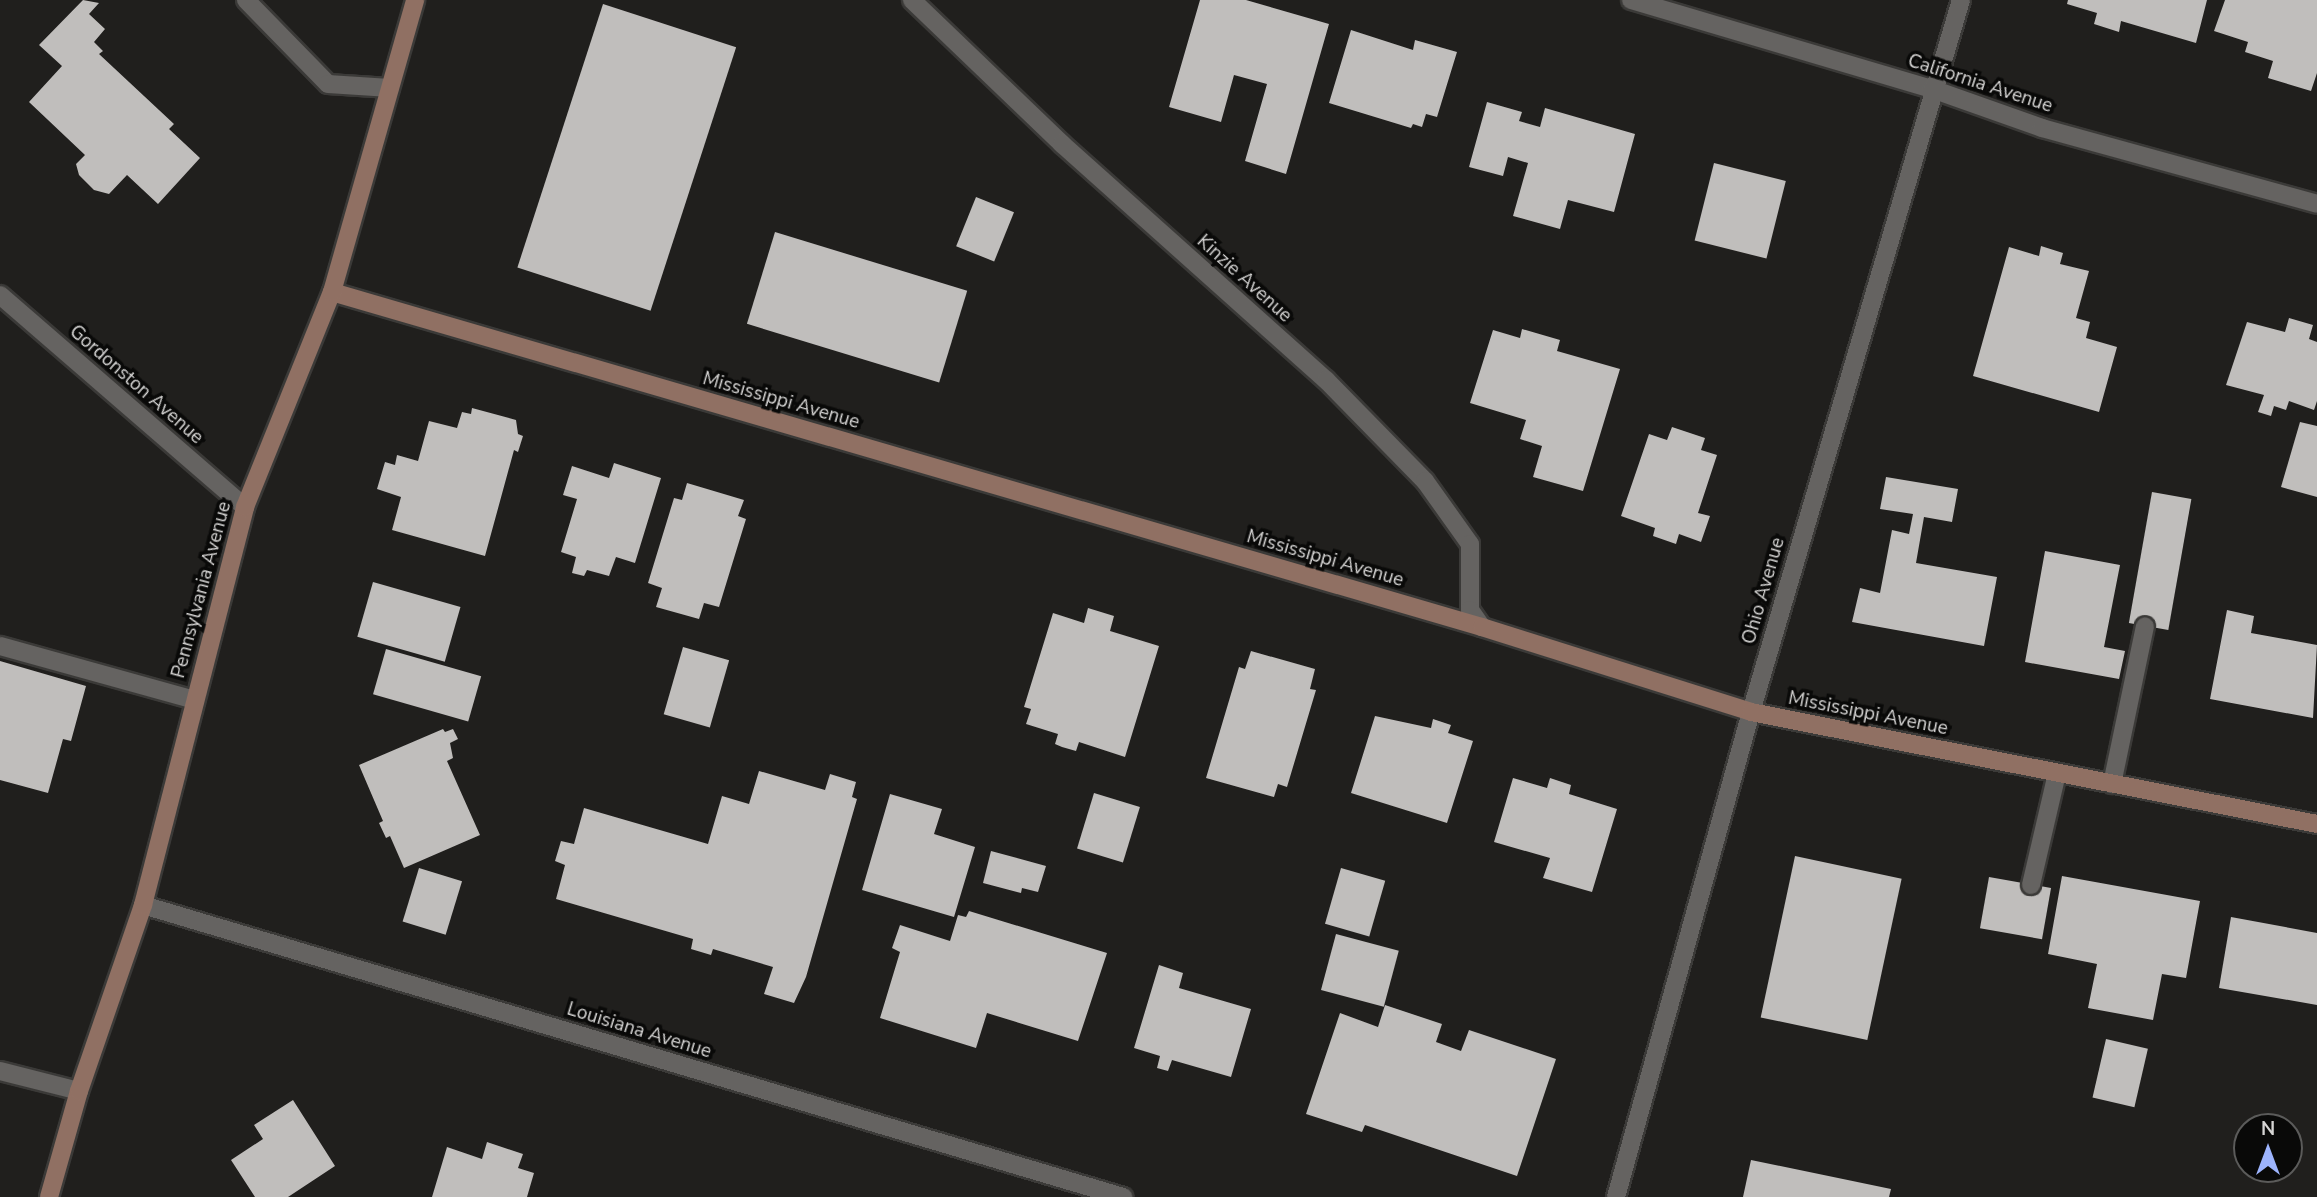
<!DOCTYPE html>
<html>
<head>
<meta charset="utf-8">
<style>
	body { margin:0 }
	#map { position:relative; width:2317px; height:1197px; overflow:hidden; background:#201f1d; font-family:"Nunito Sans",sans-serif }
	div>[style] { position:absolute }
	.building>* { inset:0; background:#c0bebc; transform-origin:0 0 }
	.roads { filter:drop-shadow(2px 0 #3b3a38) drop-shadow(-2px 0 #3b3a38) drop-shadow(0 2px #3b3a38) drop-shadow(0 -2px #3b3a38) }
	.lane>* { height:18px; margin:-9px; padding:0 9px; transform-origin:9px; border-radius:9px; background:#656361 }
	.street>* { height:18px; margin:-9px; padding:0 9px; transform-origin:9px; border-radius:9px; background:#656361 }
	.secondary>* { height:18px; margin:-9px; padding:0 9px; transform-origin:9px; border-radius:9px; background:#907063 }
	span { translate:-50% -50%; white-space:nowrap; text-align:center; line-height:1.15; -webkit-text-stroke:7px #090908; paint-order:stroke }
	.street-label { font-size:19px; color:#d6d5d4 }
	.north { position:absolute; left:2233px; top:1113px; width:70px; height:70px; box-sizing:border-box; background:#090908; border:2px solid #5b5b5a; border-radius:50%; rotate:0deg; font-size:19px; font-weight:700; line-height:28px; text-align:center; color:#d6d5d4 }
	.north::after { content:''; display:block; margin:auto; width:24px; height:32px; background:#9db4fd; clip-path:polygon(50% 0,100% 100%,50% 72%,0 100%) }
</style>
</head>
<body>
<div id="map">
	<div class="building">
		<i style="clip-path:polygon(83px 0,99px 3px,89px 14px,105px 29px,94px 42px,103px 51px,99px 54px,174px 124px,169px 129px,200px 158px,158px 204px,127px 175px,109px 194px,94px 190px,79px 175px,76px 164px,85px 155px,29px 102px,62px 66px,39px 45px)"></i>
		<i style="clip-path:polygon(1200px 0,1246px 0,1329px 24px,1286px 174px,1245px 161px,1267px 84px,1234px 75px,1221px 122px,1169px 107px)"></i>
		<i style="clip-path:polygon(2068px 0,2207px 0,2196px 43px,2121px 21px,2119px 32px,2094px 24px,2097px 13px,2067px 4px)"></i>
		<i style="clip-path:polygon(2225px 0,2317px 0,2317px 73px,2311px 91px,2268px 78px,2273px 61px,2245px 52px,2248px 42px,2214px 31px)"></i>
		<i style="left:603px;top:4px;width:140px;height:277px;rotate:18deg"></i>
		<i style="clip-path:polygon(1351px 30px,1413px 50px,1415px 40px,1457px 52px,1437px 117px,1426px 114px,1422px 127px,1413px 124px,1411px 128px,1329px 103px)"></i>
		<i style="clip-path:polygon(1487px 102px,1522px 112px,1519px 121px,1540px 127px,1545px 108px,1635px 134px,1614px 212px,1568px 200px,1560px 229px,1513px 216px,1528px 163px,1508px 157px,1503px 176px,1469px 167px)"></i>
		<i style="left:1714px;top:163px;width:74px;height:80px;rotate:14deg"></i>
		<i style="left:976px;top:197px;width:41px;height:53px;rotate:22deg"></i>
		<i style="left:775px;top:232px;width:201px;height:96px;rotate:17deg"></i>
		<i style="clip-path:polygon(2041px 246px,2063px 253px,2060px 264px,2089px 271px,2076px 318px,2090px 322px,2086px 338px,2117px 347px,2099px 412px,1973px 376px,2009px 247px,2039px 256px)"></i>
		<i style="clip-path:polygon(2289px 318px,2313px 325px,2309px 339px,2317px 342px,2317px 401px,2314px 410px,2289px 401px,2286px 410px,2274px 406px,2271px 416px,2258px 412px,2264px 395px,2226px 385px,2247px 322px,2285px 332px)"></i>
		<i style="clip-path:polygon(1522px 329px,1560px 340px,1557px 351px,1620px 369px,1583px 491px,1533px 477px,1542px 446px,1520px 439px,1526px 420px,1470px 403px,1493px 330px,1520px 338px)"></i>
		<i style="clip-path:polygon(472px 408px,516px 420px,518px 434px,523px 436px,518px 452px,514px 450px,485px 556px,392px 530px,401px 497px,377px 489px,385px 462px,395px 465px,397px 455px,418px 461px,429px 421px,457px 428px,462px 412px,471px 414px)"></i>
		<i style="clip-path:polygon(2300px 422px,2317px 426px,2317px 497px,2281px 487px)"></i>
		<i style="clip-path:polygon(1672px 427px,1705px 438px,1701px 450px,1717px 455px,1698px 513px,1710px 516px,1701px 542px,1679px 534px,1676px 544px,1653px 536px,1655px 528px,1621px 516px,1649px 434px,1667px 440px)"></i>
		<i style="clip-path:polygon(614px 463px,661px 478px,635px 563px,616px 557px,609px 576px,587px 570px,584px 576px,572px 573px,576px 557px,561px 552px,577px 499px,563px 495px,572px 466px,609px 478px)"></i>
		<i style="clip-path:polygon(1886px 477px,1958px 489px,1952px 522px,1924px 517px,1916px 563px,1997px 577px,1984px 646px,1852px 622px,1860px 588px,1880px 593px,1892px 530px,1909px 534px,1913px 514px,1880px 509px)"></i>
		<i style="clip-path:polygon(687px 483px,744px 500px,738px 516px,746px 519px,719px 607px,704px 603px,699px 619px,656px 607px,662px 588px,648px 583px,674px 498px,682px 500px)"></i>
		<i style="left:2152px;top:492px;width:40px;height:133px;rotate:10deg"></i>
		<i style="clip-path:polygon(2045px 551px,2120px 565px,2104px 647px,2125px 651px,2119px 679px,2025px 662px)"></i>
		<i style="left:373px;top:582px;width:91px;height:57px;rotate:16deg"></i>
		<i style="clip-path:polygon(1088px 608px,1114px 616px,1110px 631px,1159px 646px,1125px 757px,1079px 742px,1076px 751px,1062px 747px,1055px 744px,1058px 734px,1026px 724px,1031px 709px,1024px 707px,1053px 613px,1084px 623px)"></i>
		<i style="clip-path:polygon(2227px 610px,2254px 616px,2251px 633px,2317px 645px,2313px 718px,2210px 699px)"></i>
		<i style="left:683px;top:647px;width:48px;height:70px;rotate:16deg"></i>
		<i style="left:386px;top:649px;width:99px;height:47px;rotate:16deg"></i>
		<i style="clip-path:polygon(1251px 651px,1315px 669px,1310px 689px,1316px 690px,1287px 787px,1278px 784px,1274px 797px,1206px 778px,1239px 667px,1245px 669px)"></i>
		<i style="clip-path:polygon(0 661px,86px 686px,71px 741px,63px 739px,48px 793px,0 780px)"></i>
		<i style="clip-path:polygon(1375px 716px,1431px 728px,1433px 719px,1451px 725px,1448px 733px,1473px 741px,1447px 823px,1351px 793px)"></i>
		<i style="clip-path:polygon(443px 729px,445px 732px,453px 729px,458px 739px,450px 743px,453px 758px,447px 761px,480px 835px,404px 868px,390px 836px,386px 838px,379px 823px,383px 821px,359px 765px)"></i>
		<i style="clip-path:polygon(759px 771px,825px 790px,830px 774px,856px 782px,852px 797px,857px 799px,806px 977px,794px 1003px,764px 994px,773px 967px,713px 949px,711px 955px,691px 949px,693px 939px,556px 899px,565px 865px,555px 861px,561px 841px,574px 844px,584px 808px,708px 844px,722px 796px,749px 804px)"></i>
		<i style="clip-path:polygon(1513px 778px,1547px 788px,1550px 778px,1571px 785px,1569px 794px,1617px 809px,1592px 892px,1543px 878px,1550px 858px,1494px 842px)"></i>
		<i style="left:1094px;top:793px;width:48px;height:58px;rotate:17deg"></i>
		<i style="clip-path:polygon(890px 794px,942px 809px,934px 834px,975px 847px,954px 917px,862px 890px)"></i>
		<i style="clip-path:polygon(991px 851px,1046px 866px,1038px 892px,1022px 888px,1021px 893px,983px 883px)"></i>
		<i style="left:1795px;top:856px;width:109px;height:165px;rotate:12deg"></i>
		<i style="left:419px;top:868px;width:45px;height:56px;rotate:17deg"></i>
		<i style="left:1341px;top:868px;width:46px;height:58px;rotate:16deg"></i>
		<i style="clip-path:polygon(2062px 876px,2200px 901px,2186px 978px,2162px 974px,2153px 1020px,2088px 1008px,2097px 964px,2048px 954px)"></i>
		<i style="left:1989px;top:877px;width:63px;height:52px;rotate:10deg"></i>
		<i style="clip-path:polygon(969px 911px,1107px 953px,1078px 1041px,987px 1013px,976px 1048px,880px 1018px,900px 952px,892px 948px,900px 925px,950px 941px,958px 915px,966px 917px)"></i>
		<i style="clip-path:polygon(2231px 917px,2317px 933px,2317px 1005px,2219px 988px)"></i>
		<i style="left:1336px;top:934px;width:65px;height:58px;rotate:15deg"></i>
		<i style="clip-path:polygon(1159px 965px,1183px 973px,1179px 988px,1251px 1009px,1231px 1077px,1172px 1060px,1168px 1071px,1157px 1068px,1160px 1056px,1134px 1048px)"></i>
		<i style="clip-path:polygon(1385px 1005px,1442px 1024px,1436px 1042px,1461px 1051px,1469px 1030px,1556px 1059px,1517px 1176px,1365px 1125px,1362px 1132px,1306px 1114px,1340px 1013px,1378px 1027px)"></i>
		<i style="left:2106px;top:1039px;width:43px;height:60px;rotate:13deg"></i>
		<i style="clip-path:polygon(293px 1100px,335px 1166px,288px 1197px,255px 1197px,231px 1160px,263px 1139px,254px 1125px)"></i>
		<i style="clip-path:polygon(487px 1142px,523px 1154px,518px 1168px,534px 1173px,527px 1197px,432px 1197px,447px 1147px,482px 1159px)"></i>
		<i style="clip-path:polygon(1751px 1160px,1891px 1189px,1889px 1197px,1743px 1197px)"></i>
	</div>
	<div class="roads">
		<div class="lane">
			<i style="left:2112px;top:784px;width:161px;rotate:-78.2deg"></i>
			<i style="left:2031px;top:885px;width:115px;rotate:-76.9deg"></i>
		</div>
		<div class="street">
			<i style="left:246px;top:0;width:117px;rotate:45.7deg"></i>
			<i style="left:328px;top:84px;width:62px;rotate:3.7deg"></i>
			<i style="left:912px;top:0;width:208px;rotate:43.8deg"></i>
			<i style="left:1062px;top:144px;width:354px;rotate:41.8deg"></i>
			<i style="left:1326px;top:380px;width:141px;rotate:45.6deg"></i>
			<i style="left:1425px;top:481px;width:77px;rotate:54.5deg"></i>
			<i style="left:1470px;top:544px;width:66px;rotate:90deg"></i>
			<i style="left:1470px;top:610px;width:21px;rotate:55deg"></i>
			<i style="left:1631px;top:0;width:314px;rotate:16.5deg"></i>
			<i style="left:1932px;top:89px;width:117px;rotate:19.5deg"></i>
			<i style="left:2042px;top:128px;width:285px;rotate:15.4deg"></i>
			<i style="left:0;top:295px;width:324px;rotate:40.9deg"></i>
			<i style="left:0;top:646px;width:202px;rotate:15.5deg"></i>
			<i style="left:143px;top:905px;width:1023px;rotate:16.59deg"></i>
			<i style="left:0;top:1071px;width:81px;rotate:14.2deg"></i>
			<i style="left:1616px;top:1197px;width:503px;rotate:-74.45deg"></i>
			<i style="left:1751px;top:712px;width:742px;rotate:-73.57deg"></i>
		</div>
		<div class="secondary">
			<i style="left:332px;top:292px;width:1198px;rotate:16.24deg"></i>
			<i style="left:1482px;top:627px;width:282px;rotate:17.5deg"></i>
			<i style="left:1751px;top:712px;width:577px;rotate:11.19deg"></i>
			<i style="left:49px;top:1197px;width:110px;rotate:-74.2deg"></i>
			<i style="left:79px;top:1091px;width:197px;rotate:-71deg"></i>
			<i style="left:143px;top:905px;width:411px;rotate:-75.6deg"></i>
			<i style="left:245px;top:507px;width:232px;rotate:-68deg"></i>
			<i style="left:332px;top:292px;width:304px;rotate:-74.1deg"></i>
		</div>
	</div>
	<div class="street-label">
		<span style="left:1980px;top:84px;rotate:18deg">California Avenue</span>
		<span style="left:1244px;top:279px;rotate:42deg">Kinzie Avenue</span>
		<span style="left:136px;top:385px;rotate:41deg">Gordonston Avenue</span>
		<span style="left:781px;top:401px;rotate:16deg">Mississippi Avenue</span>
		<span style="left:1325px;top:559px;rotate:16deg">Mississippi Avenue</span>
		<span style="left:202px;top:590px;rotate:-75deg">Pennsylvania Avenue</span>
		<span style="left:1764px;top:591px;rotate:-74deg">Ohio Avenue</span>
		<span style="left:1868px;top:714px;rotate:11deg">Mississippi Avenue</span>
		<span style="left:639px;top:1031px;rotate:17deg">Louisiana Avenue</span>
	</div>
	<div class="north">N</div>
</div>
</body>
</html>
